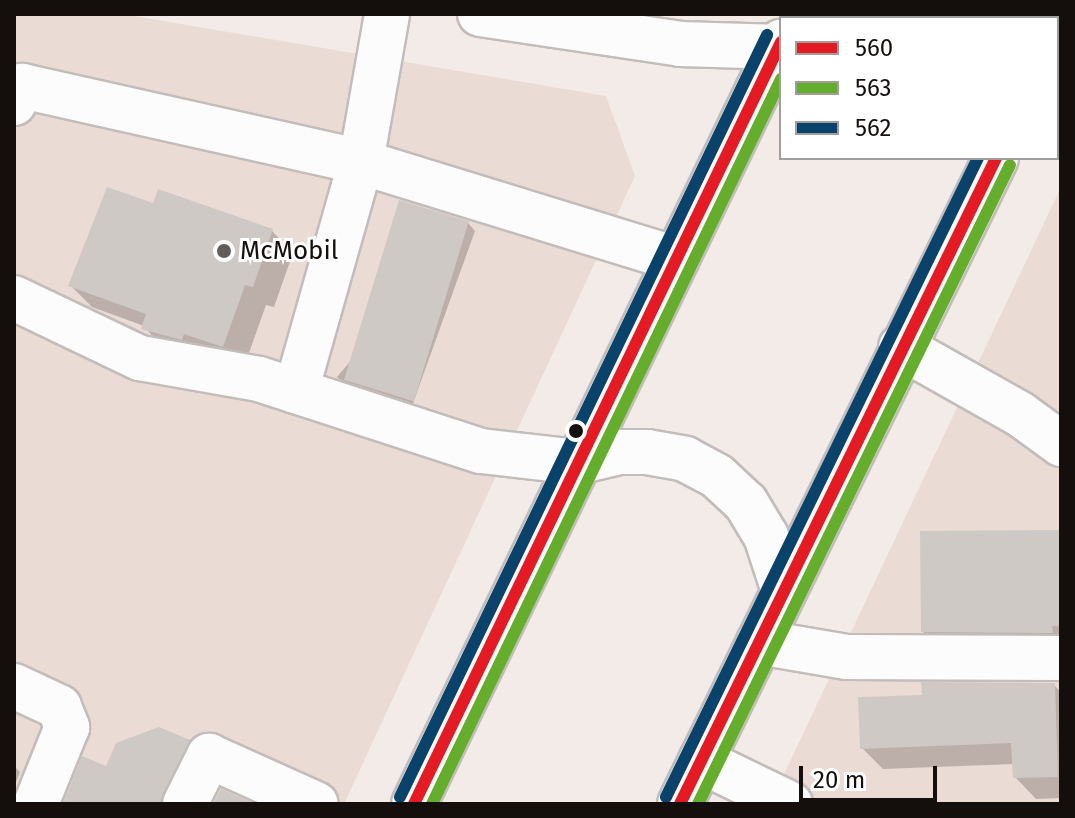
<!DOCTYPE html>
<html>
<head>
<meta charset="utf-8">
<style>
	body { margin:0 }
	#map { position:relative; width:1075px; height:818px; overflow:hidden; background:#f3ebe8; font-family:"Fira Sans",sans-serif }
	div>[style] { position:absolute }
	.built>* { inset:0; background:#ebdbd5 }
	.shadow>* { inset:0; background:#0003 }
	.building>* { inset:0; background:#cfc9c6; transform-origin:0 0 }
	.roads { filter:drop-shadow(2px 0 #c2bcba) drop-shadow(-2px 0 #c2bcba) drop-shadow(0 2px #c2bcba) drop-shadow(0 -2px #c2bcba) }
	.minor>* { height:44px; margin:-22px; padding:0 22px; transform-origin:22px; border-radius:22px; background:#fdfcfc }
	.major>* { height:44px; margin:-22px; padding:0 22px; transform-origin:22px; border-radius:22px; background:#fdfcfc }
	.bus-1>* { height:12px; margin:-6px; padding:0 6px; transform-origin:6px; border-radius:6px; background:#e51a23 }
	.bus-2>* { height:12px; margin:-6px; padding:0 6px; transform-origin:6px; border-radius:6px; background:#64ae2b }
	.bus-3>* { height:12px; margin:-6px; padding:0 6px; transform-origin:6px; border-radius:6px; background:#09426a }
	.dots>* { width:22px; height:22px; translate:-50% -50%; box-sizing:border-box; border:4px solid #fff; border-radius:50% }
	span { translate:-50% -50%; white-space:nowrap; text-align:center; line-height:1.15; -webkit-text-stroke:6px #fff; paint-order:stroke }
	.poi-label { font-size:26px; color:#140f0d }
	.left { translate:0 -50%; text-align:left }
	.frame { position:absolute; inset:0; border:16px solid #140f0d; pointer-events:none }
	.legend { position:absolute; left:779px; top:16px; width:280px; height:144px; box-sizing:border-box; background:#fff; border:2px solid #a19f9e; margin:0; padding:10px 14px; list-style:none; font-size:24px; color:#140f0d }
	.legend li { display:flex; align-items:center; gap:16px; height:40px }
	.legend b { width:40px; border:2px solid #a19f9e }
	.scale { position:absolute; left:799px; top:766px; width:138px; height:36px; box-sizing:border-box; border:4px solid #140f0d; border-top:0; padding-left:10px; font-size:24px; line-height:28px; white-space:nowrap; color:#140f0d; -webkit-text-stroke:6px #fff; paint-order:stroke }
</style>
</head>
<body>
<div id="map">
	<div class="built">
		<i style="clip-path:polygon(14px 14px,122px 14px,606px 96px,635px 176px,344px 804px,14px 804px)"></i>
		<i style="clip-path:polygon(1061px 187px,1061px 804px,770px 804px)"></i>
	</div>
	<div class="shadow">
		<i style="clip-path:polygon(154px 206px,272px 231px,293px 253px,274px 307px,266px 305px,244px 367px,164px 350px,144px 326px,92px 307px,71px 286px)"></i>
		<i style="clip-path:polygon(468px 223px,475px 231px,412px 406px,345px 384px,337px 377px)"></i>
		<i style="clip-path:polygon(1061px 532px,1061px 653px,944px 653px,923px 632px)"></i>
		<i style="clip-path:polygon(1054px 685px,1061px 692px,1061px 798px,1036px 799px,1015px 777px,1014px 764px,883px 769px,862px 748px,924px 697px)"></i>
		<i style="clip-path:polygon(159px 729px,189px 742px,203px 756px,180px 804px,65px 804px)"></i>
		<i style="clip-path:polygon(14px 766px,20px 772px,14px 788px)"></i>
	</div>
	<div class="building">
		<i style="clip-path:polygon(107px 187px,153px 203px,158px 189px,273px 229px,253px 287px,245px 285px,223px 347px,184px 334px,182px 340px,141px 329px,146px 314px,68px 286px)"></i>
		<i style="left:399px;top:200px;width:73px;height:188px;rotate:17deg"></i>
		<i style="clip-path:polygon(1061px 530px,1061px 626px,1052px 626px,1053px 633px,921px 632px,920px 531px)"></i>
		<i style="clip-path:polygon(921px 682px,1055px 683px,1058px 777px,1013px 778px,1011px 743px,860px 749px,858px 697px,922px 695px)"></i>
		<i style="clip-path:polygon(159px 727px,190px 740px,160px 804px,63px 804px,82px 756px,106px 766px,116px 743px)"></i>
		<i style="clip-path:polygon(221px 789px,255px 804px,213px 804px)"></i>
	</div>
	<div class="roads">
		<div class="minor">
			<i style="left:14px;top:103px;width:19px;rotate:-65deg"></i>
			<i style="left:22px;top:86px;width:347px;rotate:12.6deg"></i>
			<i style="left:361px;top:162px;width:330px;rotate:17.1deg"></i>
			<i style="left:14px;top:298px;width:140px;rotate:25.5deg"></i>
			<i style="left:140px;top:358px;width:121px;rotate:10deg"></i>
			<i style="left:259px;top:379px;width:233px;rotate:18deg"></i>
			<i style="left:481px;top:451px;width:98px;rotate:6.5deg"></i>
			<i style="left:901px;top:347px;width:137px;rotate:29.4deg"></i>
			<i style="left:1020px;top:414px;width:51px;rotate:36.2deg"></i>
			<i style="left:296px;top:391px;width:238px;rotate:-74.2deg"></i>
			<i style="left:361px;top:162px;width:150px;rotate:-80deg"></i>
			<i style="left:759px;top:642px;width:89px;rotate:9.7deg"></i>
			<i style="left:847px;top:657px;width:214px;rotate:0.3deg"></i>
			<i style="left:14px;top:686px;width:50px;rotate:25deg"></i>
			<i style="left:59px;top:707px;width:22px;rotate:68deg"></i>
			<i style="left:67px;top:727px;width:83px;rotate:111.9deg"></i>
			<i style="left:701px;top:761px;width:99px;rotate:25.8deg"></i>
			<i style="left:185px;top:804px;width:54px;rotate:-63.4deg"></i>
			<i style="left:209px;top:756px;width:117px;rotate:24.2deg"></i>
		</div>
		<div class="major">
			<i style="left:480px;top:14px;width:202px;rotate:8.5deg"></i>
			<i style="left:680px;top:44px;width:101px;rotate:1.7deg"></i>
			<i style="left:1057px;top:35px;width:10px;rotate:-66deg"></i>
			<i style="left:578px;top:462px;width:42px;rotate:-13.7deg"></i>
			<i style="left:619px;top:452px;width:28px"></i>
			<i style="left:647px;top:452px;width:39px;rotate:10deg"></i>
			<i style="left:685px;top:459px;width:36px;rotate:28deg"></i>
			<i style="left:717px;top:476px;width:40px;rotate:43deg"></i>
			<i style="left:746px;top:503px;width:39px;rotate:59deg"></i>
			<i style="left:766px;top:536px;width:58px;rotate:71.9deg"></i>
			<i style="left:414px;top:804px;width:846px;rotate:-64.28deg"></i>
			<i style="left:680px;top:804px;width:719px;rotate:-63.93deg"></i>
		</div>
	</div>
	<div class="bus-1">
		<i style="left:414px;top:804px;width:846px;rotate:-64.28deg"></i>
		<i style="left:680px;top:804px;width:719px;rotate:-63.93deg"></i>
	</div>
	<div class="bus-2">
		<i style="left:432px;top:804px;width:805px;rotate:-64.29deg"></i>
		<i style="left:698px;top:804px;width:711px;rotate:-63.98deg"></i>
	</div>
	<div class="bus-3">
		<i style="left:400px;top:797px;width:846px;rotate:-64.28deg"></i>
		<i style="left:666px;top:797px;width:711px;rotate:-63.98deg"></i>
	</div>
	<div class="dots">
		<i style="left:224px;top:251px;background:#625c5a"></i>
		<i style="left:576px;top:431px;background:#140f0d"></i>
	</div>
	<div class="poi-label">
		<span class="left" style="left:240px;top:251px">McMobil</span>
	</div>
	<div class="frame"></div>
	<ul class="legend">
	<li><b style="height:10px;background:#e51a23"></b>560</li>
	<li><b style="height:10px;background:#64ae2b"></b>563</li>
	<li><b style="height:10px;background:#09426a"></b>562</li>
	</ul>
	<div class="scale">20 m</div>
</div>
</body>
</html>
